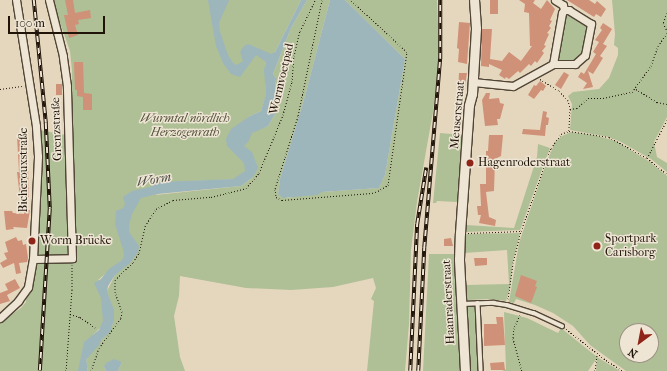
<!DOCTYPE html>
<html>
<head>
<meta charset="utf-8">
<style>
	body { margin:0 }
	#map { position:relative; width:667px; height:371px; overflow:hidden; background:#e5d7bd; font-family:"IM FELL French Canon",serif }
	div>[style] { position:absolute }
	.green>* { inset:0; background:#afbf96 }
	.water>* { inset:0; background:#9cb6bc }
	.building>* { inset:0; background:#cf9177; transform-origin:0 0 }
	.path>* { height:1px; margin-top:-0.5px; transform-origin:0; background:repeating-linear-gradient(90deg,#201409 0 1px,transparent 0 3px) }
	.roads { filter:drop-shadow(1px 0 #514536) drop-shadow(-1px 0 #514536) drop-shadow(0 1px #514536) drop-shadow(0 -1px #514536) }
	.service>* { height:3.5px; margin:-1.75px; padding:0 1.75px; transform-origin:1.75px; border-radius:1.75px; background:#eee5d4 }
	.minor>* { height:7px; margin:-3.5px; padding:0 3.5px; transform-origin:3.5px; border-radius:3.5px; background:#eee5d4 }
	.tertiary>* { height:9px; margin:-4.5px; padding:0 4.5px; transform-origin:4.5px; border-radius:4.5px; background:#eee5d4 }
	.rail>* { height:3.5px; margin-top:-1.75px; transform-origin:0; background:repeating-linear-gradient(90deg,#eee5d4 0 6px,#201409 0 12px); box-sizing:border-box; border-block:1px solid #201409 }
	.dots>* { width:11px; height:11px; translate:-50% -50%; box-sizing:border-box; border:2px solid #eee5d4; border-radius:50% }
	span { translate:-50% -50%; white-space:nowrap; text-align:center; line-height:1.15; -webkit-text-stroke:3px #eee5d4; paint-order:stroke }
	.street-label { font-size:12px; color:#201409 }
	.park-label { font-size:12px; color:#52503a; font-style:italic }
	.poi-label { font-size:12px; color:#201409 }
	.left { translate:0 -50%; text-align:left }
	.water-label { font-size:13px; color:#4b4d48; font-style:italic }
	.north { position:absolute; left:619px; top:323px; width:40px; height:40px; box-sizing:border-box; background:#eee5d4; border:1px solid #9c9183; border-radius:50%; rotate:212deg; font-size:11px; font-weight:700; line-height:16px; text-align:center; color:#201409 }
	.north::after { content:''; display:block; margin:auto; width:14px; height:18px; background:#8f2418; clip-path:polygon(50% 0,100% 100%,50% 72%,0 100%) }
	.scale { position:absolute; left:8px; top:16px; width:97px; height:18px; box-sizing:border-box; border:2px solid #201409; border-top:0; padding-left:5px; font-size:12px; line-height:14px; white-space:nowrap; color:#201409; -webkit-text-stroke:3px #eee5d4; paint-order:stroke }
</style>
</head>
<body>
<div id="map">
	<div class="green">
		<i style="clip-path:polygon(evenodd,52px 0,301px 0,275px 52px,271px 55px,256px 49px,259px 55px,266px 62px,265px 67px,266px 95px,261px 111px,250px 116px,246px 120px,252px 132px,268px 126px,277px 111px,278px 104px,275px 81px,276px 79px,273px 74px,291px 28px,307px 0,330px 0,305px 96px,280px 179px,278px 194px,287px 198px,322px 192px,379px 188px,385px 175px,405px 59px,345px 0,437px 0,439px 49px,437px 77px,433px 112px,417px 202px,411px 250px,409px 324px,405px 371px,367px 371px,374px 301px,371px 299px,376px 288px,373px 278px,333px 287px,291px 290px,246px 288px,180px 276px,179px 296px,174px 316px,180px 357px,185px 371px,118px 371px,122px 362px,104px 367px,106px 371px,87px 371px,88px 366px,86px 360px,112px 326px,114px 314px,93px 335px,87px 348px,83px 371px,0 371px,0 323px,21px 308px,26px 302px,35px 197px,34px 129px,71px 136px,72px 71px,70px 51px,52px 0,253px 177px,241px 186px,155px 195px,191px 181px,240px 179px,253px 177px,52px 0,123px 257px,118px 271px,115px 275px,107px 291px,98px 280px,122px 260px,123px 257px)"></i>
		<i style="clip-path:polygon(612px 0,667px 0,667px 117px,654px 142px,657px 157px,667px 163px,667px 172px,651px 159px,621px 142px,609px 137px,570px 130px,572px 104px,568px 96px,573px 92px,599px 89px,609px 78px,618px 55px,618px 48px,614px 45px,615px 34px)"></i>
		<i style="clip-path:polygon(568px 13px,588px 25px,584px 52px,575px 61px,559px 62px,557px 57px,565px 15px)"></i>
		<i style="clip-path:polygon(evenodd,571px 132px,594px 135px,616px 141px,650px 162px,667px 176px,667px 371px,626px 371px,590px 345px,573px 326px,553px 313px,535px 305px,516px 299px,514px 303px,509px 302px,519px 243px,543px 172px,555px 142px,562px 136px,571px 132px,627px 331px,651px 331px,651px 355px,627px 355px,627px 331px)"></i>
		<i style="clip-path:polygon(440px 133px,463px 135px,457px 202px,437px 201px,436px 203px,433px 203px)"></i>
		<i style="clip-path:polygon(538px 144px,550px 148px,520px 230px,465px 232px,466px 225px,514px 228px,537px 157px)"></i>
		<i style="clip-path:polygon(520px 233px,513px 261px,510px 288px,506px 301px,488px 299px,467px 300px,466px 285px,509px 284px,507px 250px,464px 253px,464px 234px)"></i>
		<i style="clip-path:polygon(429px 254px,456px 254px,461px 371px,423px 371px)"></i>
		<i style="clip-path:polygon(467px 306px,474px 306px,476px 309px,479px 371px,469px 371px)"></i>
		<i style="clip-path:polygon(504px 312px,527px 318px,558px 333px,561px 328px,597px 357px,620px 371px,596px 371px,597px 358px,588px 371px,502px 371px,506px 369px)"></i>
	</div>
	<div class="water">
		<i style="clip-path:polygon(208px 0,229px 0,219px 23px,220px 32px,228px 55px,233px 63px,237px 65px,243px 61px,240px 52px,244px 46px,248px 44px,271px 54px,275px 52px,301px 0,307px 0,291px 28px,273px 74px,277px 80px,275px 81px,278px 104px,277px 111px,268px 126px,252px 133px,248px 142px,244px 146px,252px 152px,258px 168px,253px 177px,241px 186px,157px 194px,141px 198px,132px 214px,129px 225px,129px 232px,139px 246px,138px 252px,130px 263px,115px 275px,108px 286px,107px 292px,114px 310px,114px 320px,110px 332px,102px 339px,99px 345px,86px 360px,88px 366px,87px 371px,78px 371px,84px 342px,99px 330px,103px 321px,101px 298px,94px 283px,101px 279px,109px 269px,122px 260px,124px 256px,123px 249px,115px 224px,116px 211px,123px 208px,125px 204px,123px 197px,132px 191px,150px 187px,160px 182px,233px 179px,245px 171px,244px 163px,227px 146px,226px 139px,231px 129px,250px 116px,261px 111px,266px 94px,264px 70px,266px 62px,256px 55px,240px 77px,231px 74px,223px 63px,216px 46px)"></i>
		<i style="clip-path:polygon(330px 0,345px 0,405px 59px,385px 175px,379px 188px,322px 192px,317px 195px,283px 198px,278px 194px,280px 179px,305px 96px)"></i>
		<i style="clip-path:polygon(114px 359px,122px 362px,118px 371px,106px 371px,104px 367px,106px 363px)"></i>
	</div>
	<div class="building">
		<i style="clip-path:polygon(65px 0,73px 0,75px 13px,90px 10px,91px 18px,78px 20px,79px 24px,75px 25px,78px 35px,69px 38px,64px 15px,68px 15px)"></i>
		<i style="left:490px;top:0;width:8px;height:14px"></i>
		<i style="clip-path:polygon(519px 0,535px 0,533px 3px,541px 9px,547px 0,555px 9px,550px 20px,552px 21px,549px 26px,551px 28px,547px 33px,549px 34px,544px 45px,546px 46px,542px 51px,544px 53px,537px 63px,535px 61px,531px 66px,529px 64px,520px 73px,518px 71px,509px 79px,506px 77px,505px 79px,499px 75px,502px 70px,489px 64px,489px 67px,481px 66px,482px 29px,492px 29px,490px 59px,502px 61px,509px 52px,521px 61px,532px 46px,530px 46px,529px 13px,524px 12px,525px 4px)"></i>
		<i style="clip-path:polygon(567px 0,589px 0,595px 4px,597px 1px,606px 9px,601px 17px,596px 14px,594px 17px)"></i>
		<i style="clip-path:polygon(459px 22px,470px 23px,467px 64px,458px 62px,459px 49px,457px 48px)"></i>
		<i style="clip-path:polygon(603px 23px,612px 29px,603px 44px,607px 46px,600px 56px,603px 58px,593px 74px,588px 71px,593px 87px,583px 89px,587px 83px,578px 77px,581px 72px,584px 74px,596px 54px,593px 52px,599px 42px,595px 40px,602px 30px,600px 28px)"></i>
		<i style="clip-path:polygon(74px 62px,83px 62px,84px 93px,92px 94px,92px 110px,83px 110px,83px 97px,77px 96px,77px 90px,75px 90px)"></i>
		<i style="clip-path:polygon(564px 72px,569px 75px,561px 89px,555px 85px)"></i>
		<i style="clip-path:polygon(459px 73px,467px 73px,464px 92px,458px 92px)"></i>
		<i style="clip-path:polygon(540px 81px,546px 86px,543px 91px,541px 90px,534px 99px,528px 95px,534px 85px,536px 86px)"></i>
		<i style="left:56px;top:84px;width:6px;height:11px"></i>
		<i style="clip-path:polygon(486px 93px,490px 93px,489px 99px,499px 98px,500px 103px,504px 104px,500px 119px,497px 119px,498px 125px,485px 126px,482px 100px)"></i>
		<i style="clip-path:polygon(543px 111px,547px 112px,546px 117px,549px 118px,548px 125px,546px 125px,545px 136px,522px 134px,523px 129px,540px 130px)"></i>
		<i style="clip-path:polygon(456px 114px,462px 114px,461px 127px,456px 127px)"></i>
		<i style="clip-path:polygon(27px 135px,29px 197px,20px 198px,17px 172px,19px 172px,17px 136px)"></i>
		<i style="clip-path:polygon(489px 135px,503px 135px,501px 156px,495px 159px,494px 191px,486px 192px,489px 217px,496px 220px,495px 226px,479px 223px,481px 215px,478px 215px,477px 206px,481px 206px,480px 184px,486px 184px,486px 151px,488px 151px)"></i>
		<i style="clip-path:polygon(25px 210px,30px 210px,27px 228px,13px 227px,14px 229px,6px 230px,4px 211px,12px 211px,13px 213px,24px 214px)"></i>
		<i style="clip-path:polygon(16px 237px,18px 241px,22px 240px,23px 245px,26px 244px,28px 258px,27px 262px,19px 263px,21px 273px,16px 274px,14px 263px,3px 268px,0 263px,7px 259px,4px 253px,8px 252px,5px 242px)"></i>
		<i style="clip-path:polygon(451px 238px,453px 246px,444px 246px,444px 239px)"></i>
		<i style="clip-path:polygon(474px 258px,487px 258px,487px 265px,475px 266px)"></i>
		<i style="clip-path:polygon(521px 275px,537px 281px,535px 286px,537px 287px,531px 303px,515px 296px)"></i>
		<i style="clip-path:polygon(15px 279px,20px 288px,7px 295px,10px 301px,0 304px,0 293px,8px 290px,5px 284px)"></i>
		<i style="clip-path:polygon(496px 317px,503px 317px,505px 345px,484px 346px,484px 324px,497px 324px)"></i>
		<i style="clip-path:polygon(504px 362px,505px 370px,491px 370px,490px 363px)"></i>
	</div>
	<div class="path">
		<i style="left:322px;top:0;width:118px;rotate:101.7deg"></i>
		<i style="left:298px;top:116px;width:77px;rotate:107.5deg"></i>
		<i style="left:275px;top:189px;width:8px;rotate:83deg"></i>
		<i style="left:276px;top:197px;width:7px;rotate:27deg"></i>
		<i style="left:282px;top:200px;width:90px;rotate:-4.4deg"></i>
		<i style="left:372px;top:193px;width:6px;rotate:-18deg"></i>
		<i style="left:378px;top:191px;width:12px;rotate:-31deg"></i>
		<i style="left:388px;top:185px;width:134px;rotate:-81.9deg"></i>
		<i style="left:407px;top:52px;width:76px;rotate:-137.1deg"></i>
		<i style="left:667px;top:13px;width:11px;rotate:112deg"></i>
		<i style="left:663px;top:23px;width:9px;rotate:63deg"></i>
		<i style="left:540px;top:79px;width:22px;rotate:32deg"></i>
		<i style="left:559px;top:91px;width:13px;rotate:45deg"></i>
		<i style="left:568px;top:100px;width:9px;rotate:77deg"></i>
		<i style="left:570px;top:109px;width:22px;rotate:93deg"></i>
		<i style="left:0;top:89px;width:22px;rotate:-8deg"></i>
		<i style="left:636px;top:89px;width:25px;rotate:32deg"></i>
		<i style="left:657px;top:102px;width:10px;rotate:11deg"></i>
		<i style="left:570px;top:109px;width:7px;rotate:-8deg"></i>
		<i style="left:577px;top:108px;width:15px;rotate:-42deg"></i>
		<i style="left:588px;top:98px;width:15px"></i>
		<i style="left:603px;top:98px;width:30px;rotate:-12deg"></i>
		<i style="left:632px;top:92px;width:32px;rotate:-54deg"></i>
		<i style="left:651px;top:66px;width:21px;rotate:-71deg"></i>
		<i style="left:658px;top:46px;width:16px;rotate:-55deg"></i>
		<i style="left:647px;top:158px;width:43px;rotate:-62.2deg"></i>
		<i style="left:468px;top:233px;width:52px;rotate:-2.2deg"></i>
		<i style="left:508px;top:299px;width:36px;rotate:-82deg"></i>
		<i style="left:513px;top:263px;width:33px;rotate:-76deg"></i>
		<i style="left:521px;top:231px;width:88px;rotate:-70.1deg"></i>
		<i style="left:551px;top:148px;width:17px;rotate:-54deg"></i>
		<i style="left:561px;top:134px;width:9px;rotate:-21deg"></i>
		<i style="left:569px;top:131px;width:40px;rotate:8.5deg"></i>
		<i style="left:609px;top:137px;width:43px;rotate:28.9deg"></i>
		<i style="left:647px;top:158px;width:26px;rotate:39deg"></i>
		<i style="left:70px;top:314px;width:10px;rotate:17deg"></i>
		<i style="left:80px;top:317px;width:19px;rotate:35deg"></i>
		<i style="left:520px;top:315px;width:14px;rotate:115deg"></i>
		<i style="left:514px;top:328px;width:10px;rotate:96deg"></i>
		<i style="left:513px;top:338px;width:34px;rotate:75deg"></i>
		<i style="left:566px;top:329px;width:51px;rotate:37.8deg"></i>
		<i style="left:606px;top:360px;width:20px;rotate:33deg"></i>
		<i style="left:66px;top:371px;width:82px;rotate:-85.8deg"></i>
		<i style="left:72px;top:289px;width:24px;rotate:-90deg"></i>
		<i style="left:91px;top:371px;width:24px;rotate:-71deg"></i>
		<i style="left:99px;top:348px;width:37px;rotate:-54deg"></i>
		<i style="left:121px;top:318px;width:6px;rotate:-81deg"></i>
		<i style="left:122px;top:312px;width:21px;rotate:-109deg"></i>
		<i style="left:115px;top:292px;width:12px;rotate:-90deg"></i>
		<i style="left:115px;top:280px;width:25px;rotate:-45deg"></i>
		<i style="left:133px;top:262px;width:11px;rotate:-56deg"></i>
		<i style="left:139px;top:253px;width:28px;rotate:-77deg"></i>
		<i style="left:145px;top:226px;width:20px;rotate:-57deg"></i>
		<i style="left:156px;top:209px;width:19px;rotate:-28deg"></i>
		<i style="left:173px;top:200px;width:38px;rotate:-5deg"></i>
		<i style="left:211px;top:197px;width:36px;rotate:-14deg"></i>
		<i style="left:246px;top:188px;width:20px;rotate:-49deg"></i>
		<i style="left:259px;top:173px;width:63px;rotate:-67.5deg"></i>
		<i style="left:283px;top:115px;width:34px;rotate:-75deg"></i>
		<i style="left:292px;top:82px;width:26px;rotate:-86deg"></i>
		<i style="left:294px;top:56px;width:26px;rotate:-77deg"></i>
		<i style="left:300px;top:31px;width:34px;rotate:-64deg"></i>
		<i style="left:595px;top:371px;width:17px;rotate:-83deg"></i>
	</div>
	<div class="roads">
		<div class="service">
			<i style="left:478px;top:303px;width:67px;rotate:87.4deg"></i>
			<i style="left:462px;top:304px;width:32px;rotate:-2deg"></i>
			<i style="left:494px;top:303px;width:13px;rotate:9deg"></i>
			<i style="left:507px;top:305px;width:28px;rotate:17deg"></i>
			<i style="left:534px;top:313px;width:31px;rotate:25deg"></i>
		</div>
		<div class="minor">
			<i style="left:555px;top:0;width:9px;rotate:32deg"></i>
			<i style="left:563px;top:5px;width:5px;rotate:79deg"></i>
			<i style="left:553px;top:64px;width:52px;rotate:-80deg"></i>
			<i style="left:562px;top:13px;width:4px;rotate:-56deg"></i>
			<i style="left:473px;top:82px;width:40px;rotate:5.7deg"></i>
			<i style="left:513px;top:86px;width:46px;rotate:-28.8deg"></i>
			<i style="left:553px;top:64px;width:22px"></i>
			<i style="left:575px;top:64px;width:13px;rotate:-42deg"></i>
			<i style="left:585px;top:55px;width:32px;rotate:-79deg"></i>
			<i style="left:591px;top:24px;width:26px;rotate:-148deg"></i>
			<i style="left:569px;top:10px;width:5px;rotate:180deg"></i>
			<i style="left:33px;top:259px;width:39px;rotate:-1deg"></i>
			<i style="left:72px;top:258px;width:172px;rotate:-91.7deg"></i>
			<i style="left:67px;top:86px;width:30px;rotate:-98deg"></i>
			<i style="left:63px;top:56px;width:58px;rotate:-104deg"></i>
			<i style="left:0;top:318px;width:25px;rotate:-43deg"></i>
			<i style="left:18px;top:301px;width:17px;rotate:-54deg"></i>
			<i style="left:28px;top:287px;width:28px;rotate:-80deg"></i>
			<i style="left:33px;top:259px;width:103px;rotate:-87.2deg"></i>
			<i style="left:38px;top:156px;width:30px;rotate:-94deg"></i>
			<i style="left:36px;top:126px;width:128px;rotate:-99deg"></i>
		</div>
		<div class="tertiary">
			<i style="left:465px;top:371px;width:112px;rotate:-93.1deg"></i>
			<i style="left:459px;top:259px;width:26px;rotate:-88deg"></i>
			<i style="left:460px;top:233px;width:128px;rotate:-86deg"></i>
			<i style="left:469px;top:105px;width:11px;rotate:-75deg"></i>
			<i style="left:472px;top:94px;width:66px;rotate:-86.5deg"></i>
			<i style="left:476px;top:28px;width:28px;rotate:-94deg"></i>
		</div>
	</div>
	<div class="rail">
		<i style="left:34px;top:0;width:124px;rotate:84.4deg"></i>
		<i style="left:46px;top:123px;width:86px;rotate:87.3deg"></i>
		<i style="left:50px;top:209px;width:162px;rotate:93.5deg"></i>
		<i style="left:410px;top:371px;width:147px;rotate:-87.3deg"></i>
		<i style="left:417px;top:224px;width:57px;rotate:-80.9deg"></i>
		<i style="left:418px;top:371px;width:123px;rotate:-87.2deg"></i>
		<i style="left:424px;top:248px;width:190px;rotate:-85.2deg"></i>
		<i style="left:440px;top:59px;width:59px;rotate:-90deg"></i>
	</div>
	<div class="dots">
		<i style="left:470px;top:163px;background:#8f2418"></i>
		<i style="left:32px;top:241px;background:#8f2418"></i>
		<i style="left:597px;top:246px;background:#8f2418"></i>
	</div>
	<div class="street-label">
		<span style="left:282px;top:79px;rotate:-77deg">Wormvoetpad</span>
		<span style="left:458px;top:115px;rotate:-85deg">Meuserstraat</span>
		<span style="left:57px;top:129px;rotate:-92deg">Grenzstraße</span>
		<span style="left:24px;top:170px;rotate:-90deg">Bicherouxstraße</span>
		<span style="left:449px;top:302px;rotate:-93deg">Haanraderstraat</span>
	</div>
	<div class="park-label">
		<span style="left:185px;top:126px">Wurmtal nördlich<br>Herzogenrath</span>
	</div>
	<div class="poi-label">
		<span class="left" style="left:478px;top:163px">Hagenroderstraat</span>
		<span class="left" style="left:605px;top:246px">Sportpark<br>Carisborg</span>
		<span class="left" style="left:40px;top:241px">Worm Brücke</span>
	</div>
	<div class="water-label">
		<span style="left:154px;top:180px;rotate:-10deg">Worm</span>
	</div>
	<div class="north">N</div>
	<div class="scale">100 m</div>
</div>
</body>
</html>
